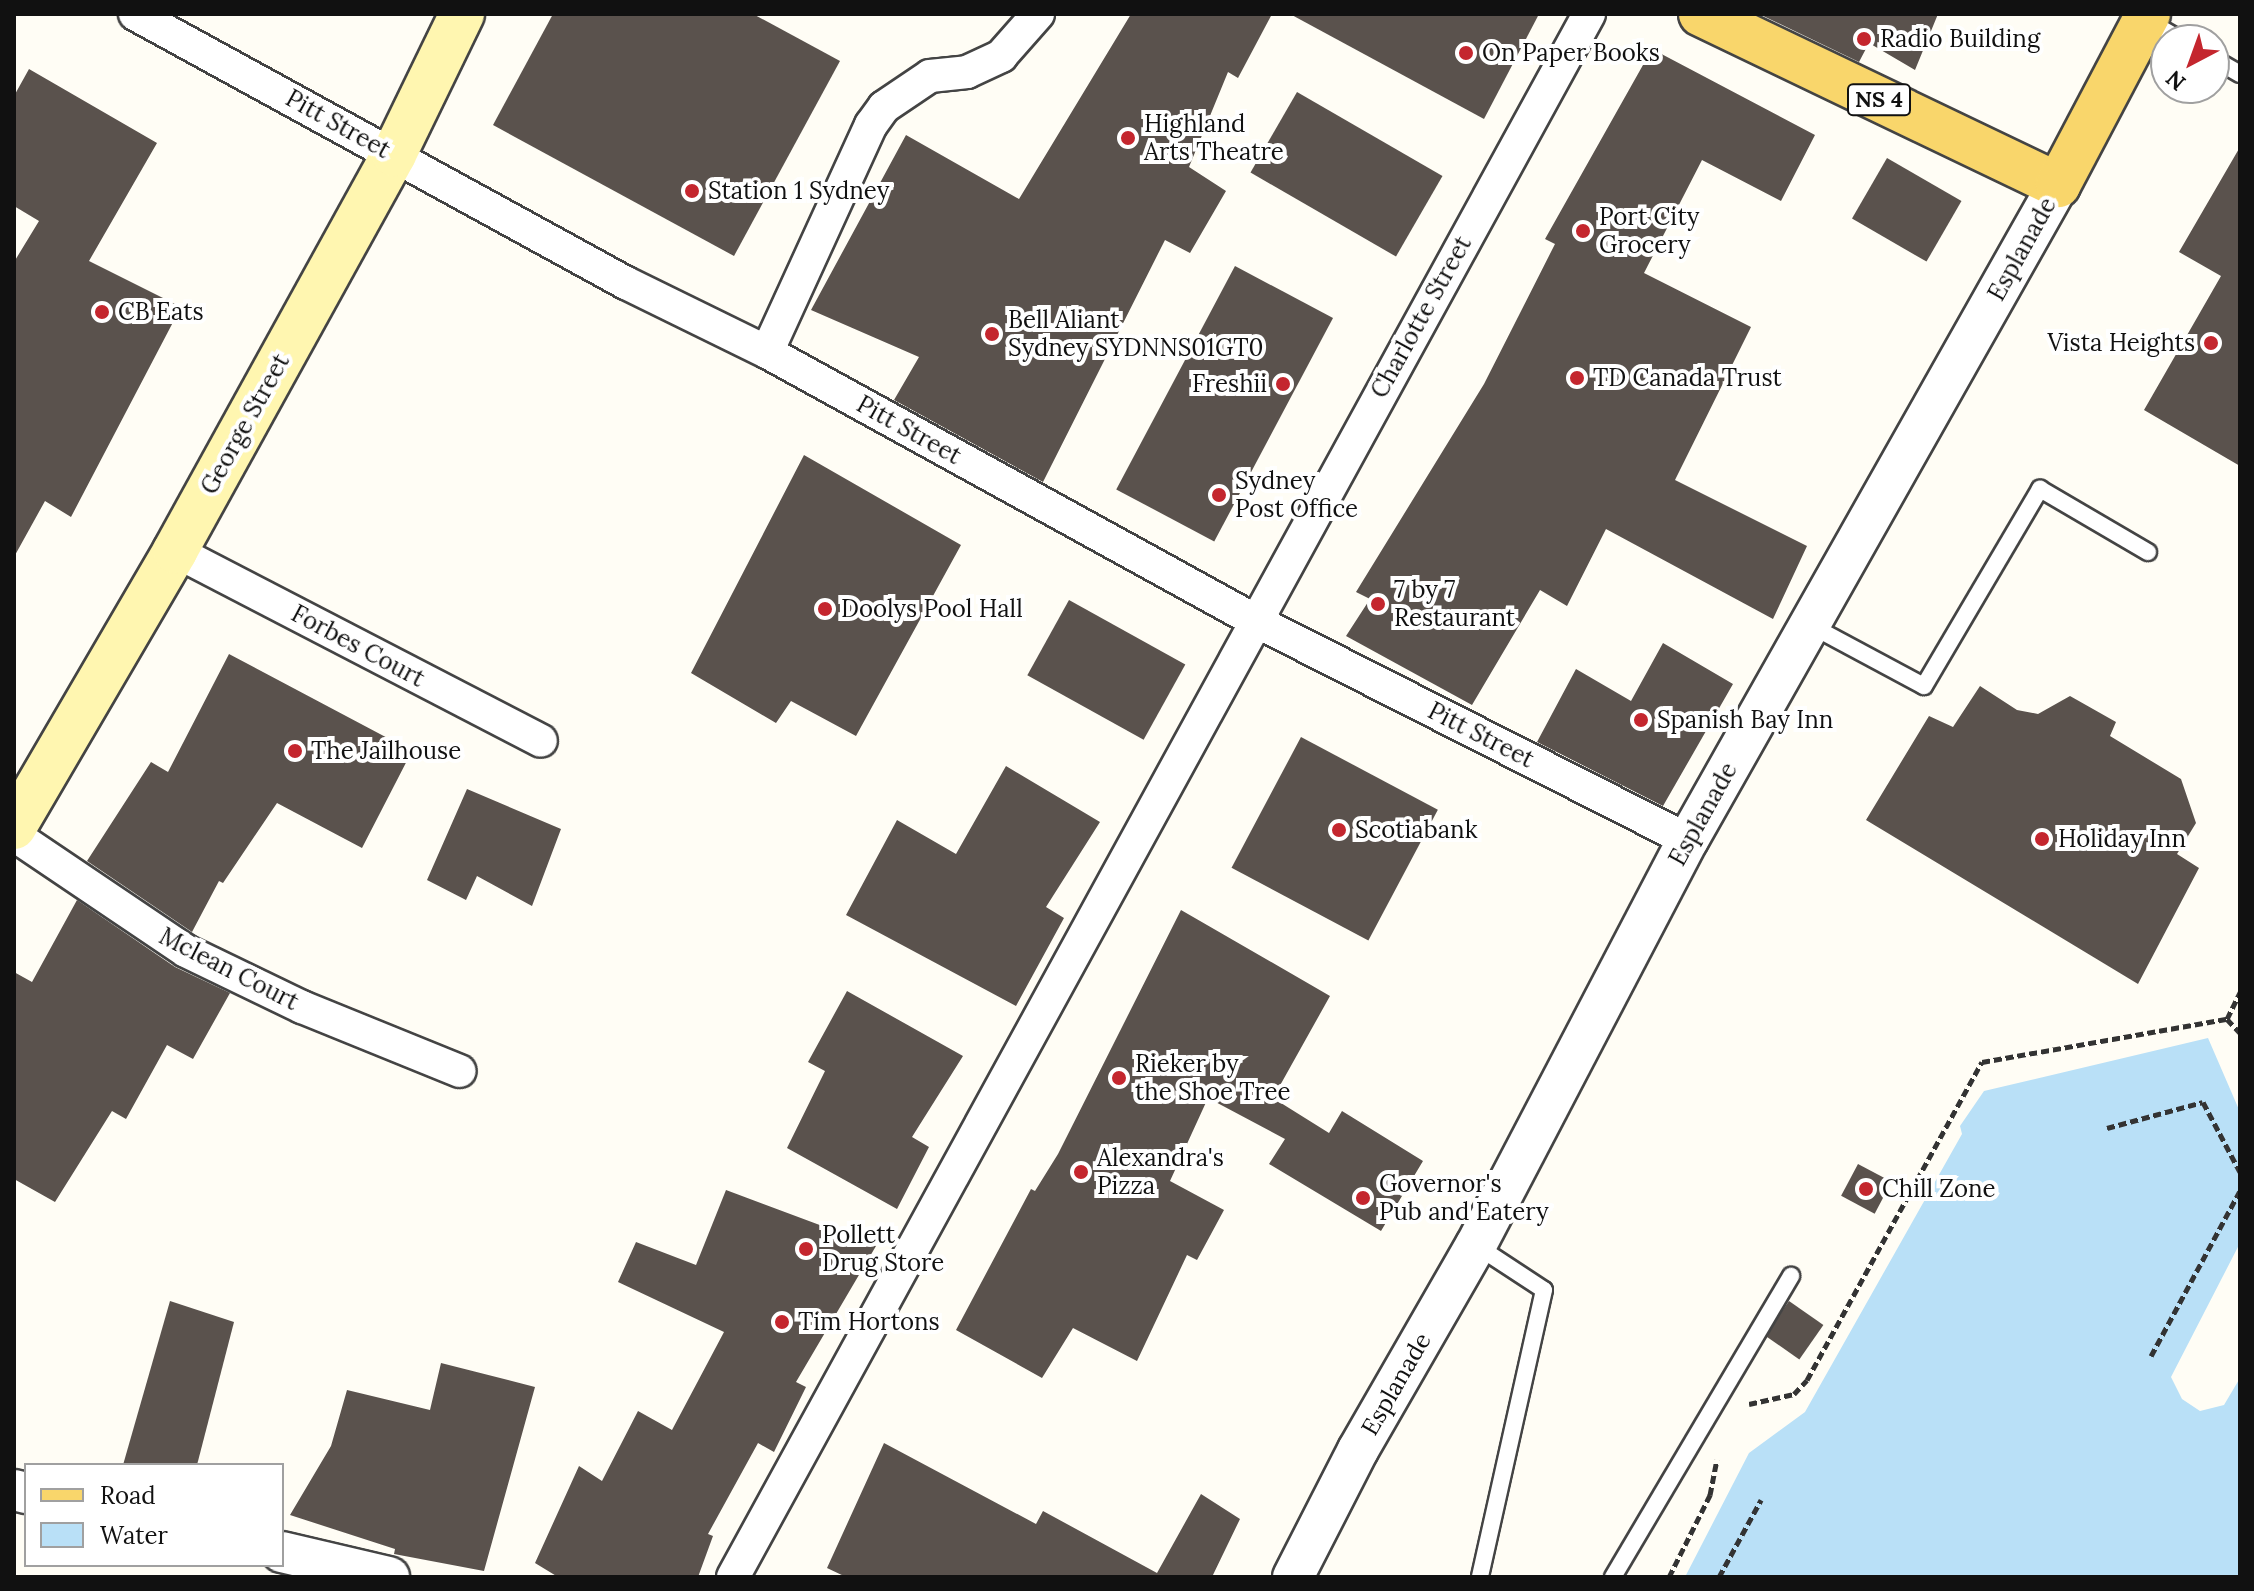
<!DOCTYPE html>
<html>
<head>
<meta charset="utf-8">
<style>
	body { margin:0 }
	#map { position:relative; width:2254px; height:1591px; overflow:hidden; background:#fffdf5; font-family:Lora,serif }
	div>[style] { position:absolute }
	.water>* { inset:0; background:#b9e0f7 }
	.building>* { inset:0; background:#5a524d; transform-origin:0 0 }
	.path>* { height:5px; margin-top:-2.5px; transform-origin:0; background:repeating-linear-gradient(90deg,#333 0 8px,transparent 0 12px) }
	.roads { filter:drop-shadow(2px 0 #444) drop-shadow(-2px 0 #444) drop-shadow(0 2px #444) drop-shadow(0 -2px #444) }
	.service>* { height:16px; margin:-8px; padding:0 8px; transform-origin:8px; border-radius:8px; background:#fff }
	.minor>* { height:32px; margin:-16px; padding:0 16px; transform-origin:16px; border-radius:16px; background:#fff }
	.tertiary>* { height:40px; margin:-20px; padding:0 20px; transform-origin:20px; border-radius:20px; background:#fff }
	.secondary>* { height:44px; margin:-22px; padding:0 22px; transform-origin:22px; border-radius:22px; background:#fff6b0 }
	.primary>* { height:44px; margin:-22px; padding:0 22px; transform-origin:22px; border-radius:22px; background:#f9d66b }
	.dots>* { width:22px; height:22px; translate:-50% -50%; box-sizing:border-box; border:4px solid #fff; border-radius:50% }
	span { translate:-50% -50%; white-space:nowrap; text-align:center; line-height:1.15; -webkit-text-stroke:8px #fff; paint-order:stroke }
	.shield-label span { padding:2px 6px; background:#fff; border:2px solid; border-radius:6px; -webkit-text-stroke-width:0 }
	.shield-label { font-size:22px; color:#111; font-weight:700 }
	.poi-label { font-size:24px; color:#111 }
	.left { translate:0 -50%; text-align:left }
	.right { translate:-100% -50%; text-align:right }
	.street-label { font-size:24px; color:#111 }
	.frame { position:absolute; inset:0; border:16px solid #111; pointer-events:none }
	.legend { position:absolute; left:24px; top:1463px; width:260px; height:104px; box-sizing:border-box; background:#fff; border:2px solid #a0a0a0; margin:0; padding:10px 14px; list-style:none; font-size:24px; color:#111 }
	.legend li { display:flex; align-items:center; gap:16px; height:40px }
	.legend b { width:40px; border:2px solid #a0a0a0 }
	.north { position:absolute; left:2150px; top:24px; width:80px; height:80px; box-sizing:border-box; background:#fff; border:2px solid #a0a0a0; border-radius:50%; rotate:221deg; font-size:22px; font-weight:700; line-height:32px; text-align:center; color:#111 }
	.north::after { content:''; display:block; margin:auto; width:28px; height:36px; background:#c4262e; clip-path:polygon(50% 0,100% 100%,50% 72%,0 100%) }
</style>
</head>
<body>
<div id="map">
	<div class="water">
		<i style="clip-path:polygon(2208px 1038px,2240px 1112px,2240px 1243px,2171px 1377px,2182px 1399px,2200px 1411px,2224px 1405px,2240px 1378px,2240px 1577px,1685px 1577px,1749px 1453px,1805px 1412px,1962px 1134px,1960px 1126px,1984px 1091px)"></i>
	</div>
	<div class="building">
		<i style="clip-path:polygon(553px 14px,753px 14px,840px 61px,734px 256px,493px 125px)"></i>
		<i style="clip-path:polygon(1131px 14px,1272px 14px,1238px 78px,1228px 72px,1189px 167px,1226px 191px,1190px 253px,1165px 240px,1043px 482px,894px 400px,919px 357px,811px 310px,906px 135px,1019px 199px)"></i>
		<i style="clip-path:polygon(1290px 14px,1539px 14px,1484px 119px)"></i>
		<i style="clip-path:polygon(1759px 14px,1938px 14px,1915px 70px,1869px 43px,1859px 62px)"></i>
		<i style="clip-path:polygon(1652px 49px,1815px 135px,1781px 201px,1702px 160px,1644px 273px,1751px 327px,1675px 480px,1807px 546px,1773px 619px,1606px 529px,1567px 606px,1540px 590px,1472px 705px,1346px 636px,1370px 599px,1356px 592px,1484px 384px,1555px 244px,1545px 239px)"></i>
		<i style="clip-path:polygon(29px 69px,157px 143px,89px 261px,181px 307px,71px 517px,45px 501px,14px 557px,14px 262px,39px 221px,14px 206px,14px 96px)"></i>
		<i style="left:1297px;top:92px;width:168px;height:93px;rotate:30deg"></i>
		<i style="clip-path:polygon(2240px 147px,2240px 466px,2144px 410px,2221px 276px,2179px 252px)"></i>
		<i style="left:1887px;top:158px;width:86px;height:70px;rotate:30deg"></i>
		<i style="left:1235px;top:266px;width:111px;height:253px;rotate:28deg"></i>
		<i style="clip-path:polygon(804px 455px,961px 545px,856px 736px,791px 701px,776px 723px,691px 673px)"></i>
		<i style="left:1069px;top:600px;width:133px;height:86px;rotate:29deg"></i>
		<i style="clip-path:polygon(1663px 643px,1733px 684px,1663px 806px,1537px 742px,1576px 669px,1631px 701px)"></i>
		<i style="clip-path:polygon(229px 654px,412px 751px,362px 848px,277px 803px,223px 883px,219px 881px,192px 932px,87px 861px,151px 762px,168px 772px)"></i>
		<i style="clip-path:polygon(1980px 686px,2017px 710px,2038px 714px,2070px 696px,2116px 722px,2110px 736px,2181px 779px,2196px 823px,2177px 854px,2199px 868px,2138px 984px,1866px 820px,1929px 716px,1953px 727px)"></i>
		<i style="left:1301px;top:737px;width:155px;height:148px;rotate:28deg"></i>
		<i style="clip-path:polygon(1006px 766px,1100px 822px,1046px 907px,1064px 918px,1016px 1006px,846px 915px,897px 820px,956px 854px)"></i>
		<i style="clip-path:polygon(467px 789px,561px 829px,532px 906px,477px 876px,466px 900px,427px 880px)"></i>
		<i style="clip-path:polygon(77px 900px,175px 967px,230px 993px,193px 1059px,167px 1045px,126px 1119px,112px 1111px,55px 1202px,14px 1179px,14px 972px,32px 982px)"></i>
		<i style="clip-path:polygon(1181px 910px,1330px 996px,1273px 1098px,1329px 1133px,1342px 1111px,1423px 1161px,1381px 1231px,1269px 1164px,1285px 1139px,1208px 1098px,1170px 1181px,1224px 1210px,1197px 1260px,1187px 1255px,1137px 1361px,1073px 1328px,1042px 1378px,956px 1330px,1031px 1189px,1035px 1191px,1058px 1154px)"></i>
		<i style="clip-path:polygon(847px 991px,963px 1056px,912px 1137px,929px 1147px,897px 1209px,787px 1148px,825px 1071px,808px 1062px)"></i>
		<i style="left:1858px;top:1164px;width:38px;height:36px;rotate:28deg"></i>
		<i style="clip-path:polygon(726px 1190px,876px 1246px,796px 1382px,806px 1387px,774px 1452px,758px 1443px,708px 1534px,713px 1536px,698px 1577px,558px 1577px,535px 1563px,579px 1466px,602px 1481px,638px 1411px,672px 1430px,724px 1332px,618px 1282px,636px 1242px,696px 1265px)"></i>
		<i style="clip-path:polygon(170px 1301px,234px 1322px,197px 1465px,123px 1465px)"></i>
		<i style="left:1789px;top:1301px;width:42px;height:42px;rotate:35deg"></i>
		<i style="clip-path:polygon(441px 1363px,535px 1387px,484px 1571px,394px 1554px,395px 1549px,290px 1515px,331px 1446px,347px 1390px,430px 1410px)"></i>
		<i style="clip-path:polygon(884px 1443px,1036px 1524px,1043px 1511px,1157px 1573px,1201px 1494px,1240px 1519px,1212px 1577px,846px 1577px,827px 1568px)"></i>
	</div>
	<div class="path">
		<i style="left:2227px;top:1019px;width:19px;rotate:47deg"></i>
		<i style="left:2107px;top:1128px;width:99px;rotate:-15.2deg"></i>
		<i style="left:2203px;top:1102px;width:79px;rotate:62.1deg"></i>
		<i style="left:2151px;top:1356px;width:187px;rotate:-61.7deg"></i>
		<i style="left:1749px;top:1404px;width:46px;rotate:-12.5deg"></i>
		<i style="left:1794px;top:1394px;width:19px;rotate:-47deg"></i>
		<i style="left:1807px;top:1380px;width:363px;rotate:-61.2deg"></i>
		<i style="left:1982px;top:1062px;width:249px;rotate:-10deg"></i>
		<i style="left:2227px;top:1019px;width:30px;rotate:-64deg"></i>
		<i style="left:1669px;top:1577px;width:92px;rotate:-63.4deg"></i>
		<i style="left:1710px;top:1495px;width:36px;rotate:-79deg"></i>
		<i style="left:1719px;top:1577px;width:88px;rotate:-61.4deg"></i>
	</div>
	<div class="roads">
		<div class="service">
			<i style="left:2146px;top:20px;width:40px;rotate:29.7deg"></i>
			<i style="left:2214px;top:59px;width:30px;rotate:30deg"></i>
			<i style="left:1810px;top:625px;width:129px;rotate:28.2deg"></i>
			<i style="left:1924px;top:686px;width:229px;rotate:-59.5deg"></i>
			<i style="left:2040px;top:489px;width:125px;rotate:30.3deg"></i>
			<i style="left:1477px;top:1246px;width:80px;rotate:33.3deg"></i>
			<i style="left:1544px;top:1290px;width:294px;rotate:102.6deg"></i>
			<i style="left:1613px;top:1577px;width:350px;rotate:-59.4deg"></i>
		</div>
		<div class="minor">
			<i style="left:135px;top:14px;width:560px;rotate:28.72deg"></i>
			<i style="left:626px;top:283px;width:157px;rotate:26.1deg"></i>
			<i style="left:767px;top:352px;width:556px;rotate:28.82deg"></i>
			<i style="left:1254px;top:620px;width:487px;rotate:26.9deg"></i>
			<i style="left:767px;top:352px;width:250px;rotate:-65.4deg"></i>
			<i style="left:871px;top:125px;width:22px;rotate:-54deg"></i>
			<i style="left:884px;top:107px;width:55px;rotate:-34deg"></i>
			<i style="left:930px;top:76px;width:37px;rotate:-6deg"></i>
			<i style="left:967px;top:72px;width:38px;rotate:-25deg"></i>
			<i style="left:1001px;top:56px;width:56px;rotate:-48.6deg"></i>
			<i style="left:175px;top:551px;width:412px;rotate:27.4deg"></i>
			<i style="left:14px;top:835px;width:207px;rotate:34deg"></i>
			<i style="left:186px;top:951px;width:129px;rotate:25.8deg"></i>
			<i style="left:302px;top:1007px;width:170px;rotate:22.1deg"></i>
			<i style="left:733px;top:1577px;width:1782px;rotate:-61.29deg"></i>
		</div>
		<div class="tertiary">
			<i style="left:14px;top:1490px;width:12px;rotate:14deg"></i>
			<i style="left:282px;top:1552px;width:110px;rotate:13.2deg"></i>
			<i style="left:1293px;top:1577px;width:143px;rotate:-62.9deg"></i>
			<i style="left:1358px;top:1450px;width:237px;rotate:-60.1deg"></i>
			<i style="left:1476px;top:1245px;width:457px;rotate:-62.4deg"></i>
			<i style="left:1688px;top:840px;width:752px;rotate:-60.54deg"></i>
		</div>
		<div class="secondary">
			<i style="left:14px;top:827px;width:320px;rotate:-59.7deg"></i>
			<i style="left:175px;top:551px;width:453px;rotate:-61.1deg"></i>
			<i style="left:394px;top:154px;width:156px;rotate:-64.1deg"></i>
		</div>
		<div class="primary">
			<i style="left:1701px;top:14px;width:396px;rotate:25.6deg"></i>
			<i style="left:2058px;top:185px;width:193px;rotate:-62.2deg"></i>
		</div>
	</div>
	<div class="dots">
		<i style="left:1864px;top:39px;background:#c4262e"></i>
		<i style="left:1466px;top:53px;background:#c4262e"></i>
		<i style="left:1128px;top:138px;background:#c4262e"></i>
		<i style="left:692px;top:191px;background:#c4262e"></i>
		<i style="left:1583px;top:231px;background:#c4262e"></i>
		<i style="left:102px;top:312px;background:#c4262e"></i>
		<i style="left:992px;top:334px;background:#c4262e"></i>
		<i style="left:2211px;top:343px;background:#c4262e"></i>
		<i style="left:1577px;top:378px;background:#c4262e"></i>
		<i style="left:1283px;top:384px;background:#c4262e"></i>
		<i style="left:1219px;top:495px;background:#c4262e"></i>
		<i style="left:1378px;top:604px;background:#c4262e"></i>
		<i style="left:825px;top:609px;background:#c4262e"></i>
		<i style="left:1641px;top:720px;background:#c4262e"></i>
		<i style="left:295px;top:751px;background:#c4262e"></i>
		<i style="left:1339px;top:830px;background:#c4262e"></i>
		<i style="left:2042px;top:839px;background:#c4262e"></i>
		<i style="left:1119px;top:1078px;background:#c4262e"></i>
		<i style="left:1081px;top:1172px;background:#c4262e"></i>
		<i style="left:1866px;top:1189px;background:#c4262e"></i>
		<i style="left:1363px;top:1198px;background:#c4262e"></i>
		<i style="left:806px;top:1249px;background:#c4262e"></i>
		<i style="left:782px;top:1322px;background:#c4262e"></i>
	</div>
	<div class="shield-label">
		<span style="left:1879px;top:100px">NS 4</span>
	</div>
	<div class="poi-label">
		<span class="left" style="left:1880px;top:39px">Radio Building</span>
		<span class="left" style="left:1482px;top:53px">On Paper Books</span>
		<span class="left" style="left:1144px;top:138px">Highland<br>Arts Theatre</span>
		<span class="left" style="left:708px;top:191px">Station 1 Sydney</span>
		<span class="left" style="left:1599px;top:231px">Port City<br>Grocery</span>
		<span class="left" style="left:118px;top:312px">CB Eats</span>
		<span class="left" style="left:1008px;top:334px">Bell Aliant<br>Sydney SYDNNS01GT0</span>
		<span class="right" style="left:2195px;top:343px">Vista Heights</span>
		<span class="left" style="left:1593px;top:378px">TD Canada Trust</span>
		<span class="right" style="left:1267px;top:384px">Freshii</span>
		<span class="left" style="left:1235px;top:495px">Sydney<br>Post Office</span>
		<span class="left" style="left:1394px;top:604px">7 by 7<br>Restaurant</span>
		<span class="left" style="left:841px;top:609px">Doolys Pool Hall</span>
		<span class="left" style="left:1657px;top:720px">Spanish Bay Inn</span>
		<span class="left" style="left:311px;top:751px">The Jailhouse</span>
		<span class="left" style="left:1355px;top:830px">Scotiabank</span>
		<span class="left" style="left:2058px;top:839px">Holiday Inn</span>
		<span class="left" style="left:1135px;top:1078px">Rieker by<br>the Shoe Tree</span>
		<span class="left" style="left:1097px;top:1172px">Alexandra's<br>Pizza</span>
		<span class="left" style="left:1379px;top:1198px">Governor's<br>Pub and Eatery</span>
		<span class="left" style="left:1882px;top:1189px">Chill Zone</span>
		<span class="left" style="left:822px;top:1249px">Pollett<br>Drug Store</span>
		<span class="left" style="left:798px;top:1322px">Tim Hortons</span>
	</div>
	<div class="street-label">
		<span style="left:338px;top:124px;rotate:29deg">Pitt Street</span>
		<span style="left:2022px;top:249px;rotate:-61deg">Esplanade</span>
		<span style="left:1421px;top:317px;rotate:-61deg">Charlotte Street</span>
		<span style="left:245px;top:424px;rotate:-61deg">George Street</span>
		<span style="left:909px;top:430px;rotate:29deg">Pitt Street</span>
		<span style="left:358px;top:646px;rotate:28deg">Forbes Court</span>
		<span style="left:1481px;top:735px;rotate:27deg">Pitt Street</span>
		<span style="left:1703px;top:814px;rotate:-61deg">Esplanade</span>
		<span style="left:229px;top:969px;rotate:27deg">Mclean Court</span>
		<span style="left:1396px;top:1384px;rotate:-60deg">Esplanade</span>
	</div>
	<div class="frame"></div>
	<ul class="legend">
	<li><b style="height:10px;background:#f9d66b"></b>Road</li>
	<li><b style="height:22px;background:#b9e0f7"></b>Water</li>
	</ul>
	<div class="north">N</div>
</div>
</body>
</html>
